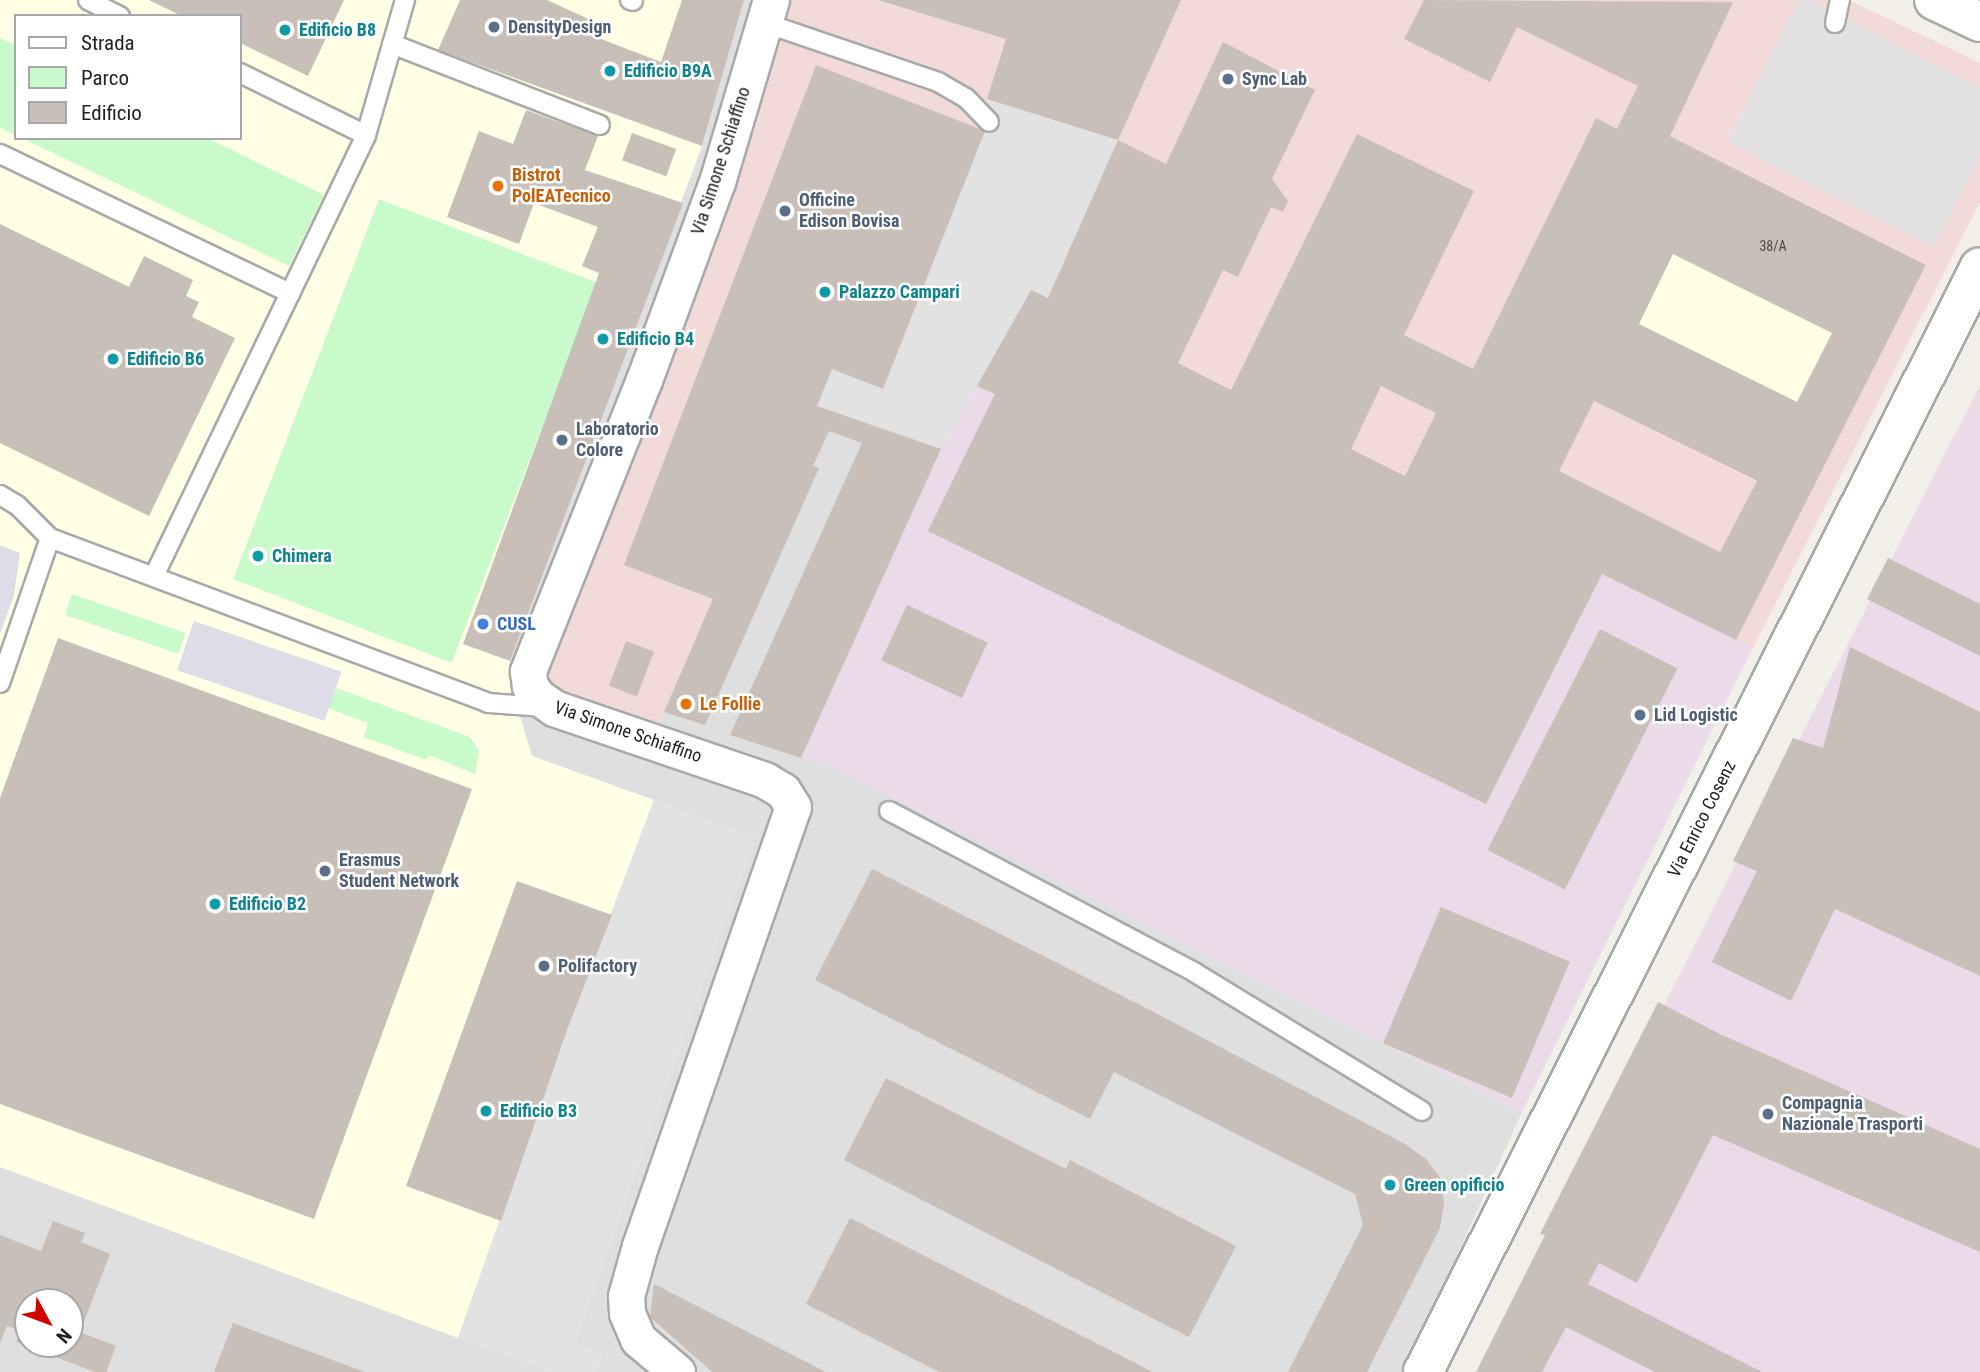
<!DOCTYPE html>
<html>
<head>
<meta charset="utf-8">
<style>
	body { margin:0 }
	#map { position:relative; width:1980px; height:1372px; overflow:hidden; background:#f2efe9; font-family:"Roboto Condensed",sans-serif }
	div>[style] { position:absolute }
	.residential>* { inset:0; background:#e0dfdf }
	.commercial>* { inset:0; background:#f2dad9 }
	.industrial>* { inset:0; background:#ebdbe8 }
	.education>* { inset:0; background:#ffffe5 }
	.park>* { inset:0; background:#c8facc; transform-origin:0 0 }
	.parking>* { inset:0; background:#e2e2e2 }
	.plaza>* { inset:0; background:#dddde8; transform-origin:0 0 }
	.building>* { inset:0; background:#c7bfb8; transform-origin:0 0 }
	.roads { filter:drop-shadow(2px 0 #a9a9a9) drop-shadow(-2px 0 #a9a9a9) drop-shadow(0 2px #a9a9a9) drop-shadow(0 -2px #a9a9a9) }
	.service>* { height:18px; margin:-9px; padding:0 9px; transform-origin:9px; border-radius:9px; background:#fff }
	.minor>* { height:35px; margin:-17.5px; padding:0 17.5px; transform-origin:17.5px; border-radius:17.5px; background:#fff }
	.tertiary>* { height:38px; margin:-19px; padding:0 19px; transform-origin:19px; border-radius:19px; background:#fff }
	.dots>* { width:19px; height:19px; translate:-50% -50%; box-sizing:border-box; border:4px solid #fff; border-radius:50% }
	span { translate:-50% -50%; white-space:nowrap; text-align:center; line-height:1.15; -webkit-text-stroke:5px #fff; paint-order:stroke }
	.number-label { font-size:14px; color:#4b4948 }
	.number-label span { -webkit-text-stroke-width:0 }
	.service-label { font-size:18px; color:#4e5e75; font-weight:700 }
	.left { translate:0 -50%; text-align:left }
	.culture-label { font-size:18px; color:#0d838f; font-weight:700 }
	.street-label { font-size:18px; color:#222 }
	.food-label { font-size:18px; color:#c56008; font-weight:700 }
	.shop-label { font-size:18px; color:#366cbe; font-weight:700 }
	.legend { position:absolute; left:14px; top:14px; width:228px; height:126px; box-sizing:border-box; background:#fff; border:2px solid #a7a7a7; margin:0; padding:9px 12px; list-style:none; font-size:21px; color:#222 }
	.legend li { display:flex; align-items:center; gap:14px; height:35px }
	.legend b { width:35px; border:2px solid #a7a7a7 }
	.north { position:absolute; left:14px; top:1288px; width:70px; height:70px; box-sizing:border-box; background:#fff; border:2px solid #a7a7a7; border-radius:50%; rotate:131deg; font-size:19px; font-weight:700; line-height:28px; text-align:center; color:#222 }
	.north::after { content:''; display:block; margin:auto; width:24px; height:32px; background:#d40000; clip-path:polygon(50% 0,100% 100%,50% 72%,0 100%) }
</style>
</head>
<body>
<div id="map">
	<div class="residential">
		<i style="clip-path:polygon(evenodd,0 0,775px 0,651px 740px,801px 401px,941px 449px,801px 758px,827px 764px,1522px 1112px,1404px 1372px,0 1372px,0 0,16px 16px,240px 16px,240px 138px,16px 138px,16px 16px,0 0,28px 1302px,70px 1302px,70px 1344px,28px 1344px,28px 1302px)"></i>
	</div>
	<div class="commercial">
		<i style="clip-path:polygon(775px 0,875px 0,1006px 39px,1181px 0,1849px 0,1980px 63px,1980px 202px,1753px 648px,1031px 290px,941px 449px,801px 401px,651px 741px,554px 708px,529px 662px)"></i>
	</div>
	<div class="industrial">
		<i style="clip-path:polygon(1031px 290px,1753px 648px,1522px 1112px,827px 764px,801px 758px,941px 449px)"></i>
		<i style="clip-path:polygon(1980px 385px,1980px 1372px,1477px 1372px)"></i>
	</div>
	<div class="education">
		<i style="clip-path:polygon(evenodd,0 0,744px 0,702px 146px,510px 661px,517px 706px,532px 756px,654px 800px,567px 1030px,458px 1338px,0 1167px,0 0,16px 16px,240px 16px,240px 138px,16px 138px,16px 16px)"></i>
		<i style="clip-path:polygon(1670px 136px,1926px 265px,1804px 505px,1594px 401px)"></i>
	</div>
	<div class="park">
		<i style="clip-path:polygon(0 38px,16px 45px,16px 135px,0 128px)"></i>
		<i style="clip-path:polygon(22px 138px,207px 138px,324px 195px,289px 266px)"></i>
		<i style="left:379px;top:199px;width:234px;height:407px;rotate:21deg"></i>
		<i style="left:72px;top:594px;width:120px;height:22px;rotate:19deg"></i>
		<i style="clip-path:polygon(336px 688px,470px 737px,479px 751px,475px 774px,429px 755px,426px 760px,364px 737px,368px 723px,328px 708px)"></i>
	</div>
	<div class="parking">
		<i style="clip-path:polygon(1799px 0,1809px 0,1980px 88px,1980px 156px,1933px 247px,1727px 141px)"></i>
		<i style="clip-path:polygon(987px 99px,1118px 140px,1048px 298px,1031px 290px,941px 449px,817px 406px,832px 369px,884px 389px,984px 131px,977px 128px)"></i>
		<i style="clip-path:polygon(654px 800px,756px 837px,576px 1343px,603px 1353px,597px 1372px,551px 1372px,458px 1338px,567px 1030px)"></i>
	</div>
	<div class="plaza">
		<i style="clip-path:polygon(0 545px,20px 553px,14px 595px,0 634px)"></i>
		<i style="left:194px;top:621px;width:156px;height:52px;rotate:19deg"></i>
	</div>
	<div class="building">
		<i style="clip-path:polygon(149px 0,344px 0,308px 76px,240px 43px,240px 16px,182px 16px)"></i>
		<i style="clip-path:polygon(460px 0,547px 0,593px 21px,588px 34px,661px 62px,682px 0,744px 0,702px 146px,438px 50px)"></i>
		<i style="clip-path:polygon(877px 0,1181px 0,1118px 140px,987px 99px,1006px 39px)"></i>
		<i style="clip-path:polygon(evenodd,1424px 0,1733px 2px,1670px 136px,1926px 265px,1736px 640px,1602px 574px,1486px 804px,928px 531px,995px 394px,977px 386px,1031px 290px,1048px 298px,1118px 140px,1166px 164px,1223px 42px,1315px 90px,1272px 179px,1288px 201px,1283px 212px,1271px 207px,1238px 277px,1223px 270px,1178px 363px,1231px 390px,1357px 134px,1474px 191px,1404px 335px,1473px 369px,1596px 118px,1617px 129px,1638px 86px,1517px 27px,1490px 82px,1404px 39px,1424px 0,1673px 254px,1832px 333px,1797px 402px,1639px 324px,1673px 254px,1424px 0,1381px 386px,1436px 413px,1405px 476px,1351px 449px,1381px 386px,1424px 0,1594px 401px,1757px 481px,1720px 552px,1559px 471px,1594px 401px)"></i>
		<i style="clip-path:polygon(816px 65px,985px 131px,883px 389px,832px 369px,817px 406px,941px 449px,801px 758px,730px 735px,862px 443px,829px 431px,813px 466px,819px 468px,705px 725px,664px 712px,713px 599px,624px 565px)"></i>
		<i style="clip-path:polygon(526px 110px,598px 136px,585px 170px,683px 203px,510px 661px,463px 644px,599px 273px,582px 266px,598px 227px,534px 203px,519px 244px,447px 217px,479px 131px,513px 144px)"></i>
		<i style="left:632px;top:133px;width:47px;height:29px;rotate:20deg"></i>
		<i style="clip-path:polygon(0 224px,129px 287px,144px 256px,193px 280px,186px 296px,199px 302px,192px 317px,235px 338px,149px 516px,0 443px)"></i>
		<i style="clip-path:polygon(1888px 558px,1980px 604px,1980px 656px,1867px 599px)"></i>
		<i style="left:907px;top:605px;width:89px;height:61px;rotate:25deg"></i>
		<i style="left:1600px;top:629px;width:87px;height:248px;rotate:27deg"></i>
		<i style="clip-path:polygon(58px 638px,472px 789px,314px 1219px,0 1104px,0 798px)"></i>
		<i style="left:626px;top:641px;width:30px;height:48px;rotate:21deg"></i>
		<i style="clip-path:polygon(1850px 647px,1980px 712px,1980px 976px,1835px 909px,1791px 1001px,1712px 962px,1757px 871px,1733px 861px,1793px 738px,1823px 748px)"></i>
		<i style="clip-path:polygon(872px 869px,1146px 1008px,1405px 1144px,1426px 1159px,1441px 1179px,1444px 1203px,1440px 1228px,1367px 1372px,1288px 1372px,1363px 1225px,1355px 1194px,1114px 1072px,1090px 1119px,815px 980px)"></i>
		<i style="clip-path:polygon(517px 881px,612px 915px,567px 1030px,501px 1221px,406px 1186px)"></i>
		<i style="left:1441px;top:907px;width:140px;height:148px;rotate:23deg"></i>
		<i style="clip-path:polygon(1658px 1002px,1720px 1034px,1980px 1149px,1980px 1252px,1713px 1135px,1637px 1283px,1599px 1263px,1588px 1284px,1762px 1372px,1655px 1372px,1566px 1327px,1542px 1372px,1476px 1372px,1545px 1235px,1540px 1234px)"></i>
		<i style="clip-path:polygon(886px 1078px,1066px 1169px,1070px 1160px,1236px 1246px,1189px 1337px,844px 1160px)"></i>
		<i style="clip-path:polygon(850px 1218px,1153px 1372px,939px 1372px,806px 1304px)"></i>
		<i style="clip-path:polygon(evenodd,53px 1221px,85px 1233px,81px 1242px,110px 1254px,80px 1332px,116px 1346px,106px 1372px,95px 1372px,16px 1342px,20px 1331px,7px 1326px,0 1343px,0 1235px,41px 1251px,53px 1221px,28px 1302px,70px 1302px,70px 1344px,28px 1344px,28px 1302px)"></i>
		<i style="clip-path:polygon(654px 1284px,826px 1372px,712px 1372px,650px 1317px)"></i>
		<i style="clip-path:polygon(233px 1323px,365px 1372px,214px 1372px)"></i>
	</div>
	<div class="roads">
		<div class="service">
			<i style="left:88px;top:0;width:36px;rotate:27deg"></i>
			<i style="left:630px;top:0;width:3px;rotate:18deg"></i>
			<i style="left:765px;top:23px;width:183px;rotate:18.8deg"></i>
			<i style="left:938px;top:82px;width:32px;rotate:30deg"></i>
			<i style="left:966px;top:98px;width:33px;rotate:46deg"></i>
			<i style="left:1835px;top:23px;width:24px;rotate:-78deg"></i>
			<i style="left:392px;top:44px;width:223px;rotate:21.3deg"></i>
			<i style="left:240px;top:73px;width:140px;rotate:26.2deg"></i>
			<i style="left:0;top:154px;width:322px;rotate:25.6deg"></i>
			<i style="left:0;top:495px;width:21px;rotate:31deg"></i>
			<i style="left:18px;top:506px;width:45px;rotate:45deg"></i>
			<i style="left:50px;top:538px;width:468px;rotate:20.6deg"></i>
			<i style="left:488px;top:703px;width:57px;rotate:4deg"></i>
			<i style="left:154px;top:576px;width:489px;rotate:-64.3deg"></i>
			<i style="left:366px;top:135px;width:141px;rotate:-73.9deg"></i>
			<i style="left:0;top:683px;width:153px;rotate:-71deg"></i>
			<i style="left:889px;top:811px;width:345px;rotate:27.8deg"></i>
			<i style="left:1194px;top:972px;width:267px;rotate:31.4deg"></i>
		</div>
		<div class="minor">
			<i style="left:677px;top:1372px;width:51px;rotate:-139.8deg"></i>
			<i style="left:638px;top:1339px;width:28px;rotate:-113deg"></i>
			<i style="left:627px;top:1313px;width:17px;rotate:-93deg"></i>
			<i style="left:626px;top:1296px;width:52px;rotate:-74.4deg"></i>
			<i style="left:640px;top:1246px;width:465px;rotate:-70.8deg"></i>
			<i style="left:793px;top:807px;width:19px;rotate:-122deg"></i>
			<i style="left:783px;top:791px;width:21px;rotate:-149deg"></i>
			<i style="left:765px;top:780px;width:223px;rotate:-161.2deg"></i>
			<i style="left:554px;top:708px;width:19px;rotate:-145deg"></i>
			<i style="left:538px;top:697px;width:14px;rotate:-126deg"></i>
			<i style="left:530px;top:686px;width:15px;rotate:-98deg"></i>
			<i style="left:528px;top:671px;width:313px;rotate:-68.3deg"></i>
			<i style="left:644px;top:380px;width:211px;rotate:-69.8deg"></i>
			<i style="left:717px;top:182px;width:190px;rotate:-73.5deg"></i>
		</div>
		<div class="tertiary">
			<i style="left:1934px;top:0;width:51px;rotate:25.6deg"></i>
			<i style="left:1423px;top:1372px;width:1237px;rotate:-63.25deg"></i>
		</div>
	</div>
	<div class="dots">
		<i style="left:494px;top:27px;background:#5c6f8a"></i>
		<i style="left:285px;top:30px;background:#0f9aa8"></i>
		<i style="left:610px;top:71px;background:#0f9aa8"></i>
		<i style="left:1228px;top:79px;background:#5c6f8a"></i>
		<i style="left:498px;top:186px;background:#e8710a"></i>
		<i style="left:785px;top:211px;background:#5c6f8a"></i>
		<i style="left:825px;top:292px;background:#0f9aa8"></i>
		<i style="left:603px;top:339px;background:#0f9aa8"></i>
		<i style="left:113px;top:359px;background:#0f9aa8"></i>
		<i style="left:562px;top:440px;background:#5c6f8a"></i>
		<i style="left:258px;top:556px;background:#0f9aa8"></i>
		<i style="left:483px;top:624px;background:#3f7fe0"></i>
		<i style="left:686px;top:704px;background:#e8710a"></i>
		<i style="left:1640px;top:715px;background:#5c6f8a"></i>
		<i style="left:325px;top:871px;background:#5c6f8a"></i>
		<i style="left:215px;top:904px;background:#0f9aa8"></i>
		<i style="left:544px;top:966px;background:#5c6f8a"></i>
		<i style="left:486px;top:1111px;background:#0f9aa8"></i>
		<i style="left:1768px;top:1114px;background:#5c6f8a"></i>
		<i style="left:1390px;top:1185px;background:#0f9aa8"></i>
	</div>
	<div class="number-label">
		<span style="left:1773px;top:246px">38/A</span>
	</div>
	<div class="service-label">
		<span class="left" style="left:508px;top:27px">DensityDesign</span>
		<span class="left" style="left:1242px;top:79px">Sync Lab</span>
		<span class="left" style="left:799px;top:211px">Officine<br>Edison Bovisa</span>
		<span class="left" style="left:576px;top:440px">Laboratorio<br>Colore</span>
		<span class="left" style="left:1654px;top:715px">Lid Logistic</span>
		<span class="left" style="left:339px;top:871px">Erasmus<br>Student Network</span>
		<span class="left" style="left:558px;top:966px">Polifactory</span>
		<span class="left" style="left:1782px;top:1114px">Compagnia<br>Nazionale Trasporti</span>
	</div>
	<div class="culture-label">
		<span class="left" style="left:299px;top:30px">Edificio B8</span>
		<span class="left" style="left:624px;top:71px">Edificio B9A</span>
		<span class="left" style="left:839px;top:292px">Palazzo Campari</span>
		<span class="left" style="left:617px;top:339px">Edificio B4</span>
		<span class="left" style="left:127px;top:359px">Edificio B6</span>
		<span class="left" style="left:272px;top:556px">Chimera</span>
		<span class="left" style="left:229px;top:904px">Edificio B2</span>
		<span class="left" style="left:500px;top:1111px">Edificio B3</span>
		<span class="left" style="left:1404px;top:1185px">Green opificio</span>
	</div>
	<div class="street-label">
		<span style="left:721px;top:161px;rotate:-72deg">Via Simone Schiaffino</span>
		<span style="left:628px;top:732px;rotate:19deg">Via Simone Schiaffino</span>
		<span style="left:1702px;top:819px;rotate:-63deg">Via Enrico Cosenz</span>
	</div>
	<div class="food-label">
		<span class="left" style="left:512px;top:186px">Bistrot<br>PolEATecnico</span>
		<span class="left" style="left:700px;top:704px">Le Follie</span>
	</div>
	<div class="shop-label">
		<span class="left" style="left:497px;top:624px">CUSL</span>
	</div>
	<ul class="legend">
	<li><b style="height:9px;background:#fff"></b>Strada</li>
	<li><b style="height:19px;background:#c8facc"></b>Parco</li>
	<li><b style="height:19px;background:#c7bfb8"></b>Edificio</li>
	</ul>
	<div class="north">N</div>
</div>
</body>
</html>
